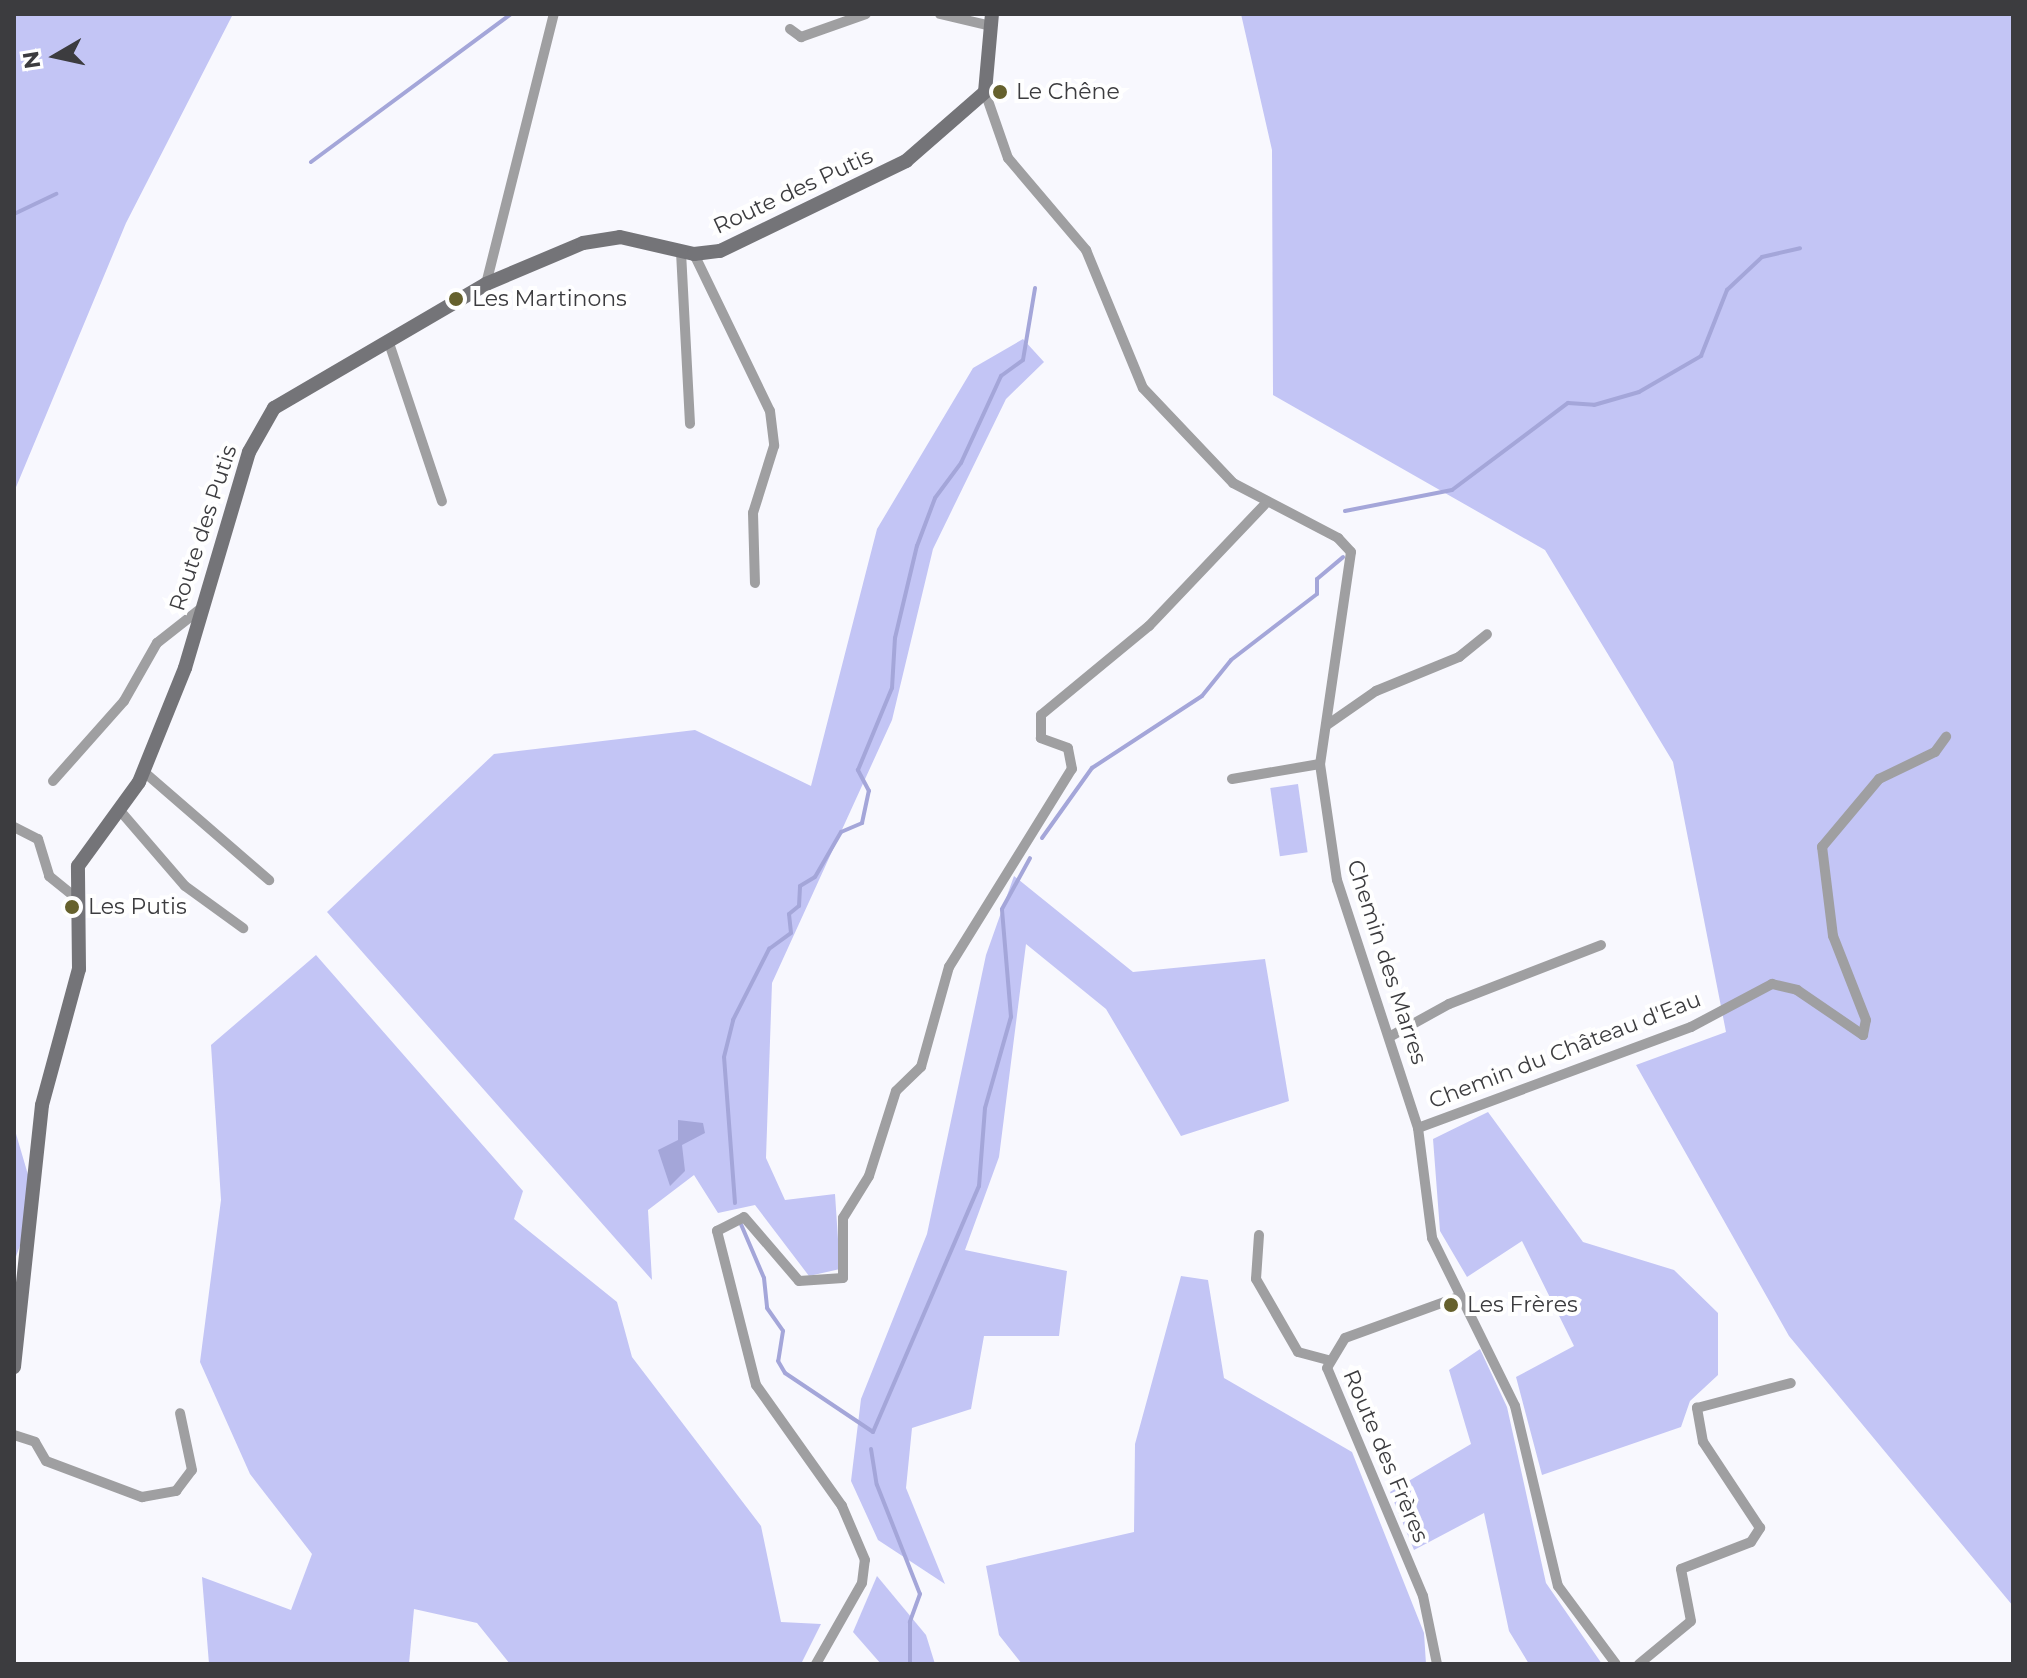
<!DOCTYPE html>
<html>
<head>
<meta charset="utf-8">
<style>
	body { margin:0 }
	#map { position:relative; width:2027px; height:1678px; overflow:hidden; background:#f8f8fe; font-family:Montserrat,sans-serif }
	div>[style] { position:absolute }
	.green>* { inset:0; background:#c3c5f5; transform-origin:0 0 }
	.water>* { inset:0; background:#a4a6d9 }
	.stream>* { height:4px; margin:-2px; padding:0 2px; transform-origin:2px; border-radius:2px; background:#a4a6d9 }
	.street>* { height:10px; margin:-5px; padding:0 5px; transform-origin:5px; border-radius:5px; background:#9f9fa1 }
	.secondary>* { height:14px; margin:-7px; padding:0 7px; transform-origin:7px; border-radius:7px; background:#747478 }
	.dots>* { width:22px; height:22px; translate:-50% -50%; box-sizing:border-box; border:4px solid #fff; border-radius:50% }
	span { translate:-50% -50%; white-space:nowrap; text-align:center; line-height:1.15; -webkit-text-stroke:8px #fff; paint-order:stroke }
	.poi-label { font-size:22px; color:#3c3c3f }
	.left { translate:0 -50%; text-align:left }
	.street-label { font-size:22px; color:#3c3c3f }
	.frame { position:absolute; inset:0; border:16px solid #3c3c3f; pointer-events:none }
	.north { position:absolute; left:16px; top:16px; width:80px; height:80px; -webkit-text-stroke:6px #fff; paint-order:stroke; rotate:261deg; font-size:22px; font-weight:700; line-height:32px; text-align:center; color:#3c3c3f }
	.north::after { content:''; display:block; margin:auto; width:28px; height:36px; background:#3c3c3f; clip-path:polygon(50% 0,100% 100%,50% 72%,0 100%) }
</style>
</head>
<body>
<div id="map">
	<div class="green">
		<i style="clip-path:polygon(14px 14px,233px 14px,126px 223px,14px 492px)"></i>
		<i style="clip-path:polygon(1241px 14px,2013px 14px,2013px 1606px,1789px 1336px,1636px 1065px,1726px 1032px,1673px 762px,1545px 550px,1273px 395px,1272px 150px)"></i>
		<i style="clip-path:polygon(1023px 339px,1044px 362px,1006px 399px,933px 549px,892px 720px,772px 983px,766px 1158px,785px 1200px,835px 1194px,840px 1269px,809px 1276px,755px 1205px,718px 1213px,694px 1175px,648px 1210px,652px 1280px,327px 912px,494px 754px,695px 730px,811px 786px,877px 529px,973px 368px)"></i>
		<i style="left:1298px;top:784px;width:69px;height:28px;rotate:82deg"></i>
		<i style="clip-path:polygon(1014px 876px,1133px 972px,1265px 959px,1289px 1101px,1181px 1136px,1106px 1009px,1026px 944px,999px 1157px,965px 1250px,1067px 1271px,1059px 1336px,984px 1336px,971px 1409px,912px 1428px,906px 1488px,945px 1584px,878px 1540px,851px 1481px,861px 1399px,927px 1234px,986px 955px)"></i>
		<i style="clip-path:polygon(316px 955px,523px 1191px,514px 1219px,617px 1302px,632px 1357px,761px 1526px,781px 1622px,821px 1624px,801px 1664px,510px 1664px,477px 1623px,414px 1609px,409px 1664px,209px 1664px,202px 1577px,291px 1610px,312px 1554px,250px 1474px,200px 1362px,221px 1200px,211px 1045px)"></i>
		<i style="clip-path:polygon(1488px 1112px,1583px 1242px,1674px 1270px,1718px 1313px,1718px 1375px,1690px 1401px,1681px 1427px,1542px 1475px,1516px 1377px,1574px 1346px,1522px 1241px,1467px 1277px,1440px 1231px,1433px 1139px)"></i>
		<i style="clip-path:polygon(14px 1127px,36px 1202px,14px 1262px)"></i>
		<i style="clip-path:polygon(1181px 1276px,1208px 1280px,1224px 1378px,1352px 1452px,1424px 1633px,1426px 1664px,1022px 1664px,999px 1635px,986px 1566px,1134px 1532px,1135px 1444px)"></i>
		<i style="clip-path:polygon(1480px 1349px,1507px 1407px,1546px 1583px,1602px 1664px,1529px 1664px,1509px 1631px,1484px 1513px,1414px 1550px,1390px 1492px,1471px 1444px,1449px 1370px)"></i>
		<i style="clip-path:polygon(877px 1576px,926px 1635px,935px 1664px,881px 1664px,853px 1632px)"></i>
	</div>
	<div class="water">
		<i style="clip-path:polygon(678px 1120px,703px 1123px,705px 1133px,682px 1145px,685px 1171px,670px 1186px,658px 1150px,678px 1140px)"></i>
	</div>
	<div class="stream">
		<i style="left:311px;top:162px;width:249px;rotate:-36.5deg"></i>
		<i style="left:14px;top:214px;width:47px;rotate:-25.5deg"></i>
		<i style="left:1345px;top:511px;width:109px;rotate:-11.1deg"></i>
		<i style="left:1452px;top:490px;width:145px;rotate:-36.9deg"></i>
		<i style="left:1568px;top:403px;width:26px;rotate:4deg"></i>
		<i style="left:1594px;top:405px;width:47px;rotate:-16.1deg"></i>
		<i style="left:1639px;top:392px;width:72px;rotate:-30.1deg"></i>
		<i style="left:1701px;top:356px;width:71px;rotate:-68.5deg"></i>
		<i style="left:1727px;top:290px;width:48px;rotate:-43.3deg"></i>
		<i style="left:1762px;top:257px;width:39px;rotate:-13deg"></i>
		<i style="left:1042px;top:838px;width:86px;rotate:-54.5deg"></i>
		<i style="left:1092px;top:768px;width:131px;rotate:-33.2deg"></i>
		<i style="left:1202px;top:696px;width:46px;rotate:-51.1deg"></i>
		<i style="left:1231px;top:660px;width:108px;rotate:-37.5deg"></i>
		<i style="left:1317px;top:594px;width:15px;rotate:-90deg"></i>
		<i style="left:1317px;top:579px;width:34px;rotate:-40deg"></i>
		<i style="left:735px;top:1203px;width:146px;rotate:-94.3deg"></i>
		<i style="left:724px;top:1057px;width:38px;rotate:-76deg"></i>
		<i style="left:733px;top:1020px;width:80px;rotate:-63.1deg"></i>
		<i style="left:769px;top:949px;width:27px;rotate:-36deg"></i>
		<i style="left:791px;top:933px;width:19px;rotate:-96deg"></i>
		<i style="left:789px;top:914px;width:13px;rotate:-39deg"></i>
		<i style="left:799px;top:906px;width:20px;rotate:-87deg"></i>
		<i style="left:800px;top:886px;width:17px;rotate:-31deg"></i>
		<i style="left:815px;top:877px;width:52px;rotate:-60deg"></i>
		<i style="left:841px;top:832px;width:23px;rotate:-23deg"></i>
		<i style="left:862px;top:823px;width:33px;rotate:-78deg"></i>
		<i style="left:869px;top:791px;width:24px;rotate:-118deg"></i>
		<i style="left:858px;top:770px;width:89px;rotate:-67.5deg"></i>
		<i style="left:892px;top:688px;width:50px;rotate:-86.6deg"></i>
		<i style="left:895px;top:638px;width:95px;rotate:-76.6deg"></i>
		<i style="left:917px;top:546px;width:51px;rotate:-69.4deg"></i>
		<i style="left:935px;top:498px;width:44px;rotate:-53.4deg"></i>
		<i style="left:961px;top:463px;width:96px;rotate:-65.3deg"></i>
		<i style="left:1001px;top:376px;width:27px;rotate:-36deg"></i>
		<i style="left:1023px;top:360px;width:73px;rotate:-80.5deg"></i>
		<i style="left:740px;top:1222px;width:61px;rotate:66.8deg"></i>
		<i style="left:764px;top:1278px;width:30px;rotate:84deg"></i>
		<i style="left:767px;top:1308px;width:28px;rotate:55deg"></i>
		<i style="left:783px;top:1331px;width:30px;rotate:99deg"></i>
		<i style="left:778px;top:1361px;width:14px;rotate:60deg"></i>
		<i style="left:785px;top:1373px;width:106px;rotate:33.8deg"></i>
		<i style="left:873px;top:1432px;width:268px;rotate:-66.7deg"></i>
		<i style="left:979px;top:1186px;width:78px;rotate:-85.6deg"></i>
		<i style="left:985px;top:1108px;width:95px;rotate:-74.1deg"></i>
		<i style="left:1011px;top:1017px;width:108px;rotate:-94.8deg"></i>
		<i style="left:1002px;top:909px;width:58px;rotate:-61.2deg"></i>
		<i style="left:871px;top:1449px;width:36px;rotate:81deg"></i>
		<i style="left:877px;top:1485px;width:117px;rotate:68.5deg"></i>
		<i style="left:920px;top:1594px;width:30px;rotate:110deg"></i>
		<i style="left:910px;top:1622px;width:42px;rotate:90deg"></i>
	</div>
	<div class="street">
		<i style="left:940px;top:14px;width:52px;rotate:13.2deg"></i>
		<i style="left:790px;top:29px;width:14px;rotate:36deg"></i>
		<i style="left:801px;top:37px;width:69px;rotate:-19.5deg"></i>
		<i style="left:985px;top:92px;width:70px;rotate:70.8deg"></i>
		<i style="left:1008px;top:158px;width:121px;rotate:49.7deg"></i>
		<i style="left:1086px;top:250px;width:149px;rotate:67.6deg"></i>
		<i style="left:1143px;top:388px;width:131px;rotate:46.5deg"></i>
		<i style="left:1233px;top:483px;width:119px;rotate:27.6deg"></i>
		<i style="left:1338px;top:538px;width:19px;rotate:47deg"></i>
		<i style="left:1351px;top:552px;width:214px;rotate:98.3deg"></i>
		<i style="left:1320px;top:764px;width:117px;rotate:81.7deg"></i>
		<i style="left:1337px;top:880px;width:261px;rotate:71.9deg"></i>
		<i style="left:1418px;top:1128px;width:111px;rotate:82.7deg"></i>
		<i style="left:1432px;top:1238px;width:187px;rotate:63.7deg"></i>
		<i style="left:1515px;top:1406px;width:185px;rotate:76.6deg"></i>
		<i style="left:1558px;top:1586px;width:97px;rotate:53.4deg"></i>
		<i style="left:681px;top:252px;width:172px;rotate:87deg"></i>
		<i style="left:694px;top:254px;width:174px;rotate:64.2deg"></i>
		<i style="left:770px;top:411px;width:35px;rotate:83deg"></i>
		<i style="left:774px;top:446px;width:70px;rotate:107.4deg"></i>
		<i style="left:753px;top:513px;width:70px;rotate:88.4deg"></i>
		<i style="left:486px;top:284px;width:278px;rotate:-75.9deg"></i>
		<i style="left:388px;top:340px;width:170px;rotate:71.5deg"></i>
		<i style="left:1327px;top:725px;width:60px;rotate:-34.8deg"></i>
		<i style="left:1376px;top:691px;width:90px;rotate:-22.3deg"></i>
		<i style="left:1459px;top:657px;width:36px;rotate:-39deg"></i>
		<i style="left:143px;top:771px;width:167px;rotate:40.9deg"></i>
		<i style="left:1232px;top:779px;width:89px;rotate:-9.7deg"></i>
		<i style="left:53px;top:781px;width:107px;rotate:-48.4deg"></i>
		<i style="left:124px;top:701px;width:67px;rotate:-60.4deg"></i>
		<i style="left:157px;top:643px;width:53px;rotate:-38.2deg"></i>
		<i style="left:122px;top:813px;width:96px;rotate:49.2deg"></i>
		<i style="left:185px;top:886px;width:72px;rotate:35.9deg"></i>
		<i style="left:14px;top:827px;width:27px;rotate:27deg"></i>
		<i style="left:38px;top:839px;width:39px;rotate:73deg"></i>
		<i style="left:49px;top:876px;width:36px;rotate:39deg"></i>
		<i style="left:1391px;top:1036px;width:66px;rotate:-28.9deg"></i>
		<i style="left:1449px;top:1004px;width:163px;rotate:-21.2deg"></i>
		<i style="left:1418px;top:1128px;width:291px;rotate:-20.3deg"></i>
		<i style="left:1691px;top:1027px;width:92px;rotate:-28deg"></i>
		<i style="left:1772px;top:984px;width:26px;rotate:13deg"></i>
		<i style="left:1797px;top:990px;width:80px;rotate:34.3deg"></i>
		<i style="left:1863px;top:1035px;width:15px;rotate:-79deg"></i>
		<i style="left:1866px;top:1020px;width:90px;rotate:-111.4deg"></i>
		<i style="left:1833px;top:936px;width:90px;rotate:-97deg"></i>
		<i style="left:1822px;top:847px;width:89px;rotate:-50deg"></i>
		<i style="left:1879px;top:779px;width:62px;rotate:-25.7deg"></i>
		<i style="left:1935px;top:752px;width:19px;rotate:-54deg"></i>
		<i style="left:1259px;top:1235px;width:44px;rotate:93.9deg"></i>
		<i style="left:1256px;top:1279px;width:84px;rotate:60.1deg"></i>
		<i style="left:1298px;top:1352px;width:31px;rotate:15deg"></i>
		<i style="left:14px;top:1435px;width:22px;rotate:18deg"></i>
		<i style="left:35px;top:1442px;width:22px;rotate:60deg"></i>
		<i style="left:46px;top:1461px;width:103px;rotate:20.6deg"></i>
		<i style="left:142px;top:1497px;width:35px;rotate:-10deg"></i>
		<i style="left:176px;top:1491px;width:26px;rotate:-53deg"></i>
		<i style="left:192px;top:1470px;width:58px;rotate:-101.9deg"></i>
		<i style="left:816px;top:1664px;width:93px;rotate:-60.4deg"></i>
		<i style="left:862px;top:1583px;width:23px;rotate:-83deg"></i>
		<i style="left:865px;top:1560px;width:59px;rotate:-113.1deg"></i>
		<i style="left:842px;top:1506px;width:148px;rotate:-125.4deg"></i>
		<i style="left:756px;top:1385px;width:159px;rotate:-104.2deg"></i>
		<i style="left:717px;top:1231px;width:30px;rotate:-27deg"></i>
		<i style="left:744px;top:1217px;width:84px;rotate:49.3deg"></i>
		<i style="left:799px;top:1281px;width:44px;rotate:-3.9deg"></i>
		<i style="left:843px;top:1278px;width:60px;rotate:-90deg"></i>
		<i style="left:843px;top:1218px;width:49px;rotate:-58.2deg"></i>
		<i style="left:869px;top:1176px;width:89px;rotate:-72.4deg"></i>
		<i style="left:896px;top:1091px;width:35px;rotate:-44deg"></i>
		<i style="left:921px;top:1067px;width:104px;rotate:-74.4deg"></i>
		<i style="left:949px;top:967px;width:233px;rotate:-58.2deg"></i>
		<i style="left:1072px;top:769px;width:21px;rotate:-101deg"></i>
		<i style="left:1068px;top:748px;width:29px;rotate:-160deg"></i>
		<i style="left:1041px;top:738px;width:23px;rotate:-90deg"></i>
		<i style="left:1041px;top:715px;width:140px;rotate:-39.5deg"></i>
		<i style="left:1149px;top:626px;width:168px;rotate:-46.4deg"></i>
		<i style="left:1437px;top:1664px;width:69px;rotate:-101.6deg"></i>
		<i style="left:1423px;top:1596px;width:247px;rotate:-112.8deg"></i>
		<i style="left:1327px;top:1368px;width:35px;rotate:-59deg"></i>
		<i style="left:1345px;top:1338px;width:120px;rotate:-19.9deg"></i>
		<i style="left:1639px;top:1664px;width:67px;rotate:-39.6deg"></i>
		<i style="left:1691px;top:1621px;width:53px;rotate:-100.9deg"></i>
		<i style="left:1681px;top:1569px;width:75px;rotate:-21.1deg"></i>
		<i style="left:1751px;top:1542px;width:17px;rotate:-57deg"></i>
		<i style="left:1760px;top:1528px;width:103px;rotate:-123.5deg"></i>
		<i style="left:1703px;top:1442px;width:35px;rotate:-100deg"></i>
		<i style="left:1697px;top:1408px;width:97px;rotate:-14.9deg"></i>
	</div>
	<div class="secondary">
		<i style="left:14px;top:1367px;width:263px;rotate:-83.9deg"></i>
		<i style="left:42px;top:1105px;width:141px;rotate:-74.8deg"></i>
		<i style="left:79px;top:969px;width:103px;rotate:-90.6deg"></i>
		<i style="left:78px;top:866px;width:104px;rotate:-54deg"></i>
		<i style="left:139px;top:782px;width:123px;rotate:-68deg"></i>
		<i style="left:185px;top:668px;width:225px;rotate:-73.5deg"></i>
		<i style="left:249px;top:452px;width:51px;rotate:-60.4deg"></i>
		<i style="left:274px;top:408px;width:246px;rotate:-30.3deg"></i>
		<i style="left:486px;top:284px;width:105px;rotate:-22.9deg"></i>
		<i style="left:583px;top:243px;width:37px;rotate:-9deg"></i>
		<i style="left:620px;top:237px;width:76px;rotate:12.9deg"></i>
		<i style="left:694px;top:254px;width:26px;rotate:-7deg"></i>
		<i style="left:720px;top:251px;width:207px;rotate:-25.8deg"></i>
		<i style="left:906px;top:161px;width:105px;rotate:-41.1deg"></i>
		<i style="left:985px;top:92px;width:78px;rotate:-84.9deg"></i>
	</div>
	<div class="dots">
		<i style="left:1000px;top:92px;background:#66612d"></i>
		<i style="left:456px;top:299px;background:#66612d"></i>
		<i style="left:72px;top:907px;background:#66612d"></i>
		<i style="left:1451px;top:1305px;background:#66612d"></i>
	</div>
	<div class="poi-label">
		<span class="left" style="left:1016px;top:92px">Le Chêne</span>
		<span class="left" style="left:472px;top:299px">Les Martinons</span>
		<span class="left" style="left:88px;top:907px">Les Putis</span>
		<span class="left" style="left:1467px;top:1305px">Les Frères</span>
	</div>
	<div class="street-label">
		<span style="left:793px;top:191px;rotate:-25deg">Route des Putis</span>
		<span style="left:203px;top:528px;rotate:-72deg">Route des Putis</span>
		<span style="left:1387px;top:962px;rotate:72deg">Chemin des Marres</span>
		<span style="left:1565px;top:1050px;rotate:-21deg">Chemin du Château d'Eau</span>
		<span style="left:1386px;top:1456px;rotate:67deg">Route des Frères</span>
	</div>
	<div class="frame"></div>
	<div class="north">N</div>
</div>
</body>
</html>
